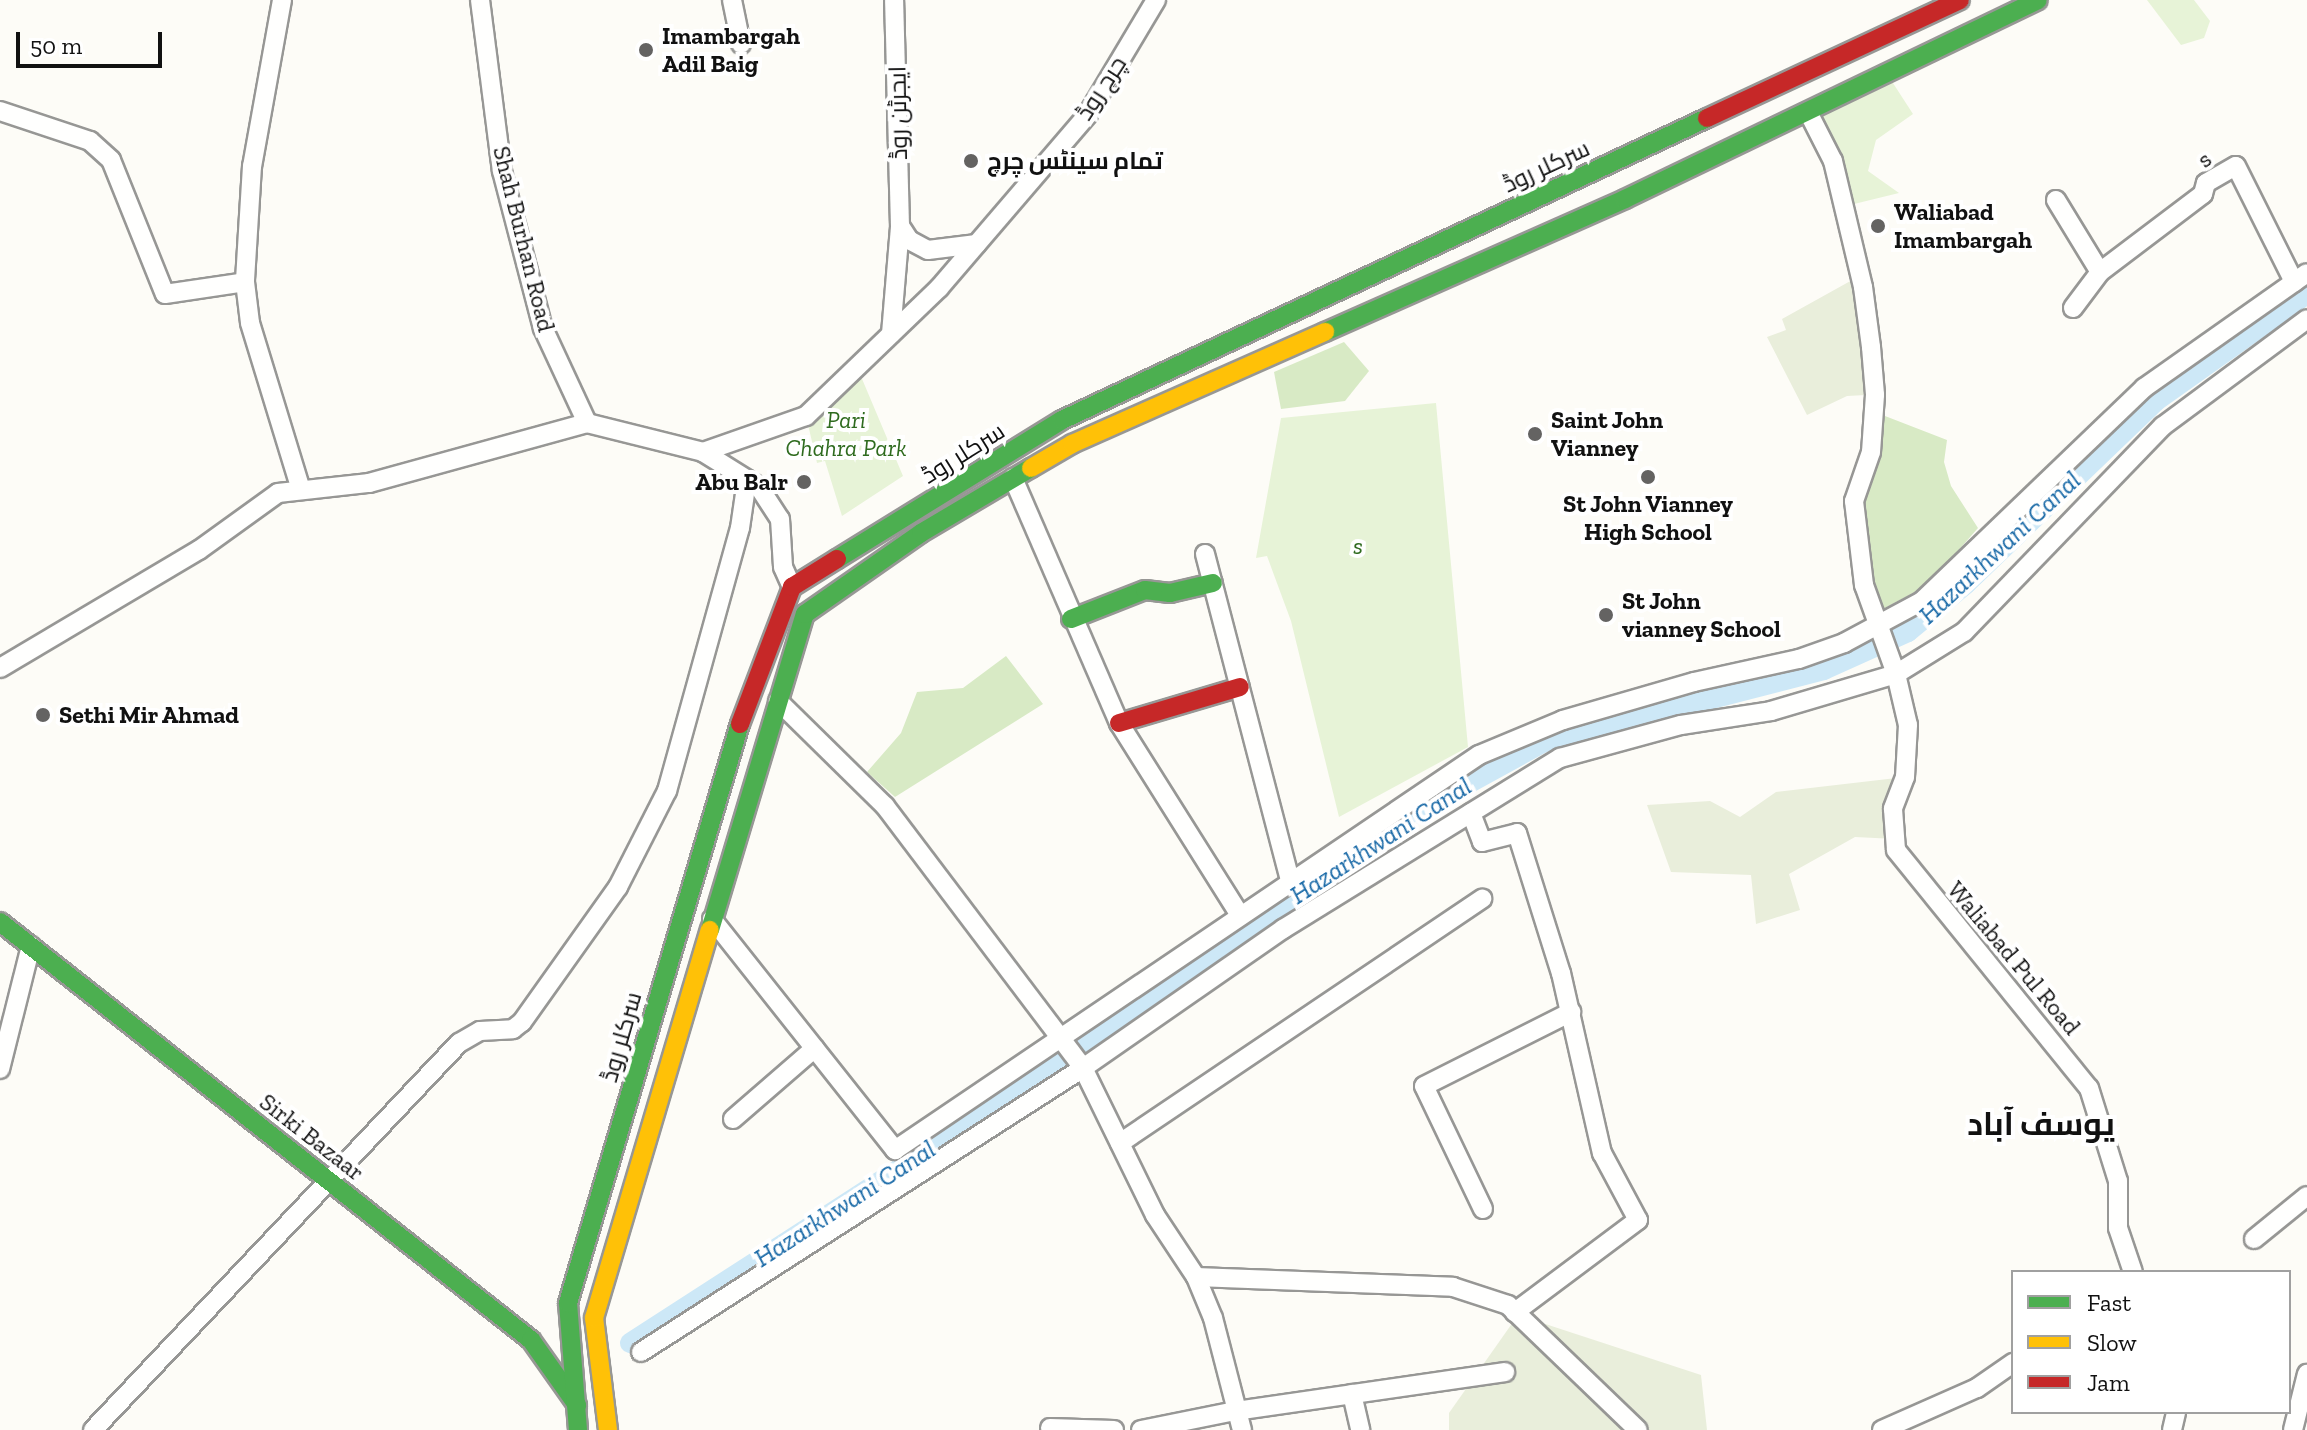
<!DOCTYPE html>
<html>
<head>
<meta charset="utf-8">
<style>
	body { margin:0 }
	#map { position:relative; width:2307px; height:1430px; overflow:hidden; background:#fdfcf7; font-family:"Zilla Slab",Cairo,serif }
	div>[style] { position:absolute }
	.green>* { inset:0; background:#e7f3d7 }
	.forest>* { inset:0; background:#d8eac5 }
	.cemetery>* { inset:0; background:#e9eedb }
	.canal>* { height:20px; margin:-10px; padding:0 10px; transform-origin:10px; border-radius:10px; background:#cde8f7 }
	.roads { filter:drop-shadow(2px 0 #979795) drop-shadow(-2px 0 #979795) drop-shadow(0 2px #979795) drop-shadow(0 -2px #979795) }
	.street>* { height:18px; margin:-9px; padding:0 9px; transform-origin:9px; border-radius:9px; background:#fffffe }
	.fast>* { height:18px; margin:-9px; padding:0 9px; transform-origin:9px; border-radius:9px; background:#4caf50 }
	.slow>* { height:18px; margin:-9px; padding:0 9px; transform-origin:9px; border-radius:9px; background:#ffc107 }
	.jam>* { height:18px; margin:-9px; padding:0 9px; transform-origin:9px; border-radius:9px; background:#c62828 }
	.dots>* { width:22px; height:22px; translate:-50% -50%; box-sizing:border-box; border:4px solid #fff; border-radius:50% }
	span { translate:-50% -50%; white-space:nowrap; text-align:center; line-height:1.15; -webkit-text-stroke:8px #fff; paint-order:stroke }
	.poi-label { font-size:24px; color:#111; font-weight:700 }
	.left { translate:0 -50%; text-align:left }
	.right { translate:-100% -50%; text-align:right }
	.street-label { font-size:24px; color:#111 }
	.park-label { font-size:24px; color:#2f6b1f; font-style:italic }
	.water-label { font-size:26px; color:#1768a6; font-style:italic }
	.district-label { font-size:32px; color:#111; font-weight:700 }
	.legend { position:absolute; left:2011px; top:1270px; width:280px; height:144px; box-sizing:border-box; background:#fff; border:2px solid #a0a0a0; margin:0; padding:10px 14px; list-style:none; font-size:24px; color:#111 }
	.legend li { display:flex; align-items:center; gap:16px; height:40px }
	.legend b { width:40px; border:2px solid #a0a0a0 }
	.scale { position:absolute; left:16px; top:32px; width:146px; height:36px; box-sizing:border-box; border:4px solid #111; border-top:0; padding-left:10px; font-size:24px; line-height:28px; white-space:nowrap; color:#111; -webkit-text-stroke:6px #fff; paint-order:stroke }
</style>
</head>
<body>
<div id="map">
	<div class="green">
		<i style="clip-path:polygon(2147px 0,2194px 0,2210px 21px,2204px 38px,2181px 45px)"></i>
		<i style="clip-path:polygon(1891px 80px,1913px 114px,1876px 140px,1868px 171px,1899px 193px,1854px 204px,1819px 113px)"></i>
		<i style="clip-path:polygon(857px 367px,903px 476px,842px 516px,825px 461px,817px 463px,806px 416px)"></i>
		<i style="clip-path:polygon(1436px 403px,1468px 747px,1339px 817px,1291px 621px,1267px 556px,1256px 558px,1281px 418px)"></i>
	</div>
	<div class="forest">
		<i style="clip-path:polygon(1344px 342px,1369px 371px,1345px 401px,1281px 409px,1274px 372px)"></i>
		<i style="clip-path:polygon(1885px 416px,1947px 440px,1944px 462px,1951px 486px,1978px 528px,1928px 585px,1881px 610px,1872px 585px,1862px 501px)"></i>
		<i style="clip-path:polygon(1006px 656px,1043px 704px,895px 797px,867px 772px,901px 733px,917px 692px,963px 688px)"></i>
	</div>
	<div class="cemetery">
		<i style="clip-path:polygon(1854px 279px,1862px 308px,1866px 395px,1847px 396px,1807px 415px,1767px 337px,1786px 330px,1782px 319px)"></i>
		<i style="clip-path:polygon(1905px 777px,1895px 839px,1855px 837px,1789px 874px,1800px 910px,1756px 924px,1751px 875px,1671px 872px,1647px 805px,1710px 801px,1740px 817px,1776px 792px)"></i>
		<i style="clip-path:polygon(1518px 1315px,1701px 1375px,1707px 1430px,1449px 1430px,1449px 1413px)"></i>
	</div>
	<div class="canal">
		<i style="left:630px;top:1343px;width:343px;rotate:-32.9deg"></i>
		<i style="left:918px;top:1157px;width:604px;rotate:-34.69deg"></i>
		<i style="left:1415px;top:813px;width:147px;rotate:-28.8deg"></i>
		<i style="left:1544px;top:742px;width:289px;rotate:-14.4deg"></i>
		<i style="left:1824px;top:670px;width:92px;rotate:-24.3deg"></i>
		<i style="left:1908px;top:632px;width:75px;rotate:-39.6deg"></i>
		<i style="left:1966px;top:584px;width:264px;rotate:-43.9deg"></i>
		<i style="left:2156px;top:401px;width:185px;rotate:-35.3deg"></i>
	</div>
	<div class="roads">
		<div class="street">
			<i style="left:282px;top:0;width:169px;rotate:100.2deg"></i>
			<i style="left:252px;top:166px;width:116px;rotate:93.5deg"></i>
			<i style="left:245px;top:282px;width:41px;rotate:83deg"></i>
			<i style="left:250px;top:323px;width:171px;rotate:73deg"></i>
			<i style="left:480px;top:0;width:172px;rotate:82.7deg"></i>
			<i style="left:502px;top:171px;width:162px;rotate:75.4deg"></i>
			<i style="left:543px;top:328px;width:105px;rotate:65.1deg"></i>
			<i style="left:732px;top:0;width:45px;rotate:78.4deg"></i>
			<i style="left:0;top:111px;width:95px;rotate:18.4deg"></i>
			<i style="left:90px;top:141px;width:28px;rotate:42deg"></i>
			<i style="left:111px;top:160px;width:144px;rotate:68.1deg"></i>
			<i style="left:165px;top:294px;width:81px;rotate:-8.5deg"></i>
			<i style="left:1808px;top:112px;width:55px;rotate:63deg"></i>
			<i style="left:1833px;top:161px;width:130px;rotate:76.6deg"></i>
			<i style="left:1863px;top:287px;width:61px;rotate:82.4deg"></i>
			<i style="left:1871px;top:347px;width:48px;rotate:85.2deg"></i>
			<i style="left:1875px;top:395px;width:57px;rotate:94deg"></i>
			<i style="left:1871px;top:452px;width:52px;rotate:109.1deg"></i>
			<i style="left:1854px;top:501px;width:85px;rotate:83.2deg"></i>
			<i style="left:1864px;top:585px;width:95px;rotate:70.2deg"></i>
			<i style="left:1896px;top:674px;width:52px;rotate:76.8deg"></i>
			<i style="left:1908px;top:725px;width:52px;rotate:93.3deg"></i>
			<i style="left:1905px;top:777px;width:34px;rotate:111deg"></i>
			<i style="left:1893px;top:809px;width:41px;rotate:85.8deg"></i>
			<i style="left:1896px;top:850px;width:306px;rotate:51deg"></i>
			<i style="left:2089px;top:1088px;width:97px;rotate:72.7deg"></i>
			<i style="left:2118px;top:1181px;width:47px;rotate:90deg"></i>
			<i style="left:2118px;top:1228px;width:46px;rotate:71.2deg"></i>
			<i style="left:2056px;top:200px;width:84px;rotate:58.6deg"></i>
			<i style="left:900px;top:226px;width:17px;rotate:57deg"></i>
			<i style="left:909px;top:240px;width:21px;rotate:28deg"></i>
			<i style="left:928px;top:250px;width:49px;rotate:-7deg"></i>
			<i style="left:2073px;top:308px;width:45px;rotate:-53.1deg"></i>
			<i style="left:2100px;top:272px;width:129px;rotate:-37.1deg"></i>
			<i style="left:2203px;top:194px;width:11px;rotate:-75deg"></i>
			<i style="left:2206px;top:183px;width:34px;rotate:-30deg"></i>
			<i style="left:2236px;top:166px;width:130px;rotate:63.4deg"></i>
			<i style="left:891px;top:334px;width:108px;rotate:-85.2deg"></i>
			<i style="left:900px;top:226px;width:226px;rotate:-91.5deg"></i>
			<i style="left:703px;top:452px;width:109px;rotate:-19.3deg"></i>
			<i style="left:806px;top:416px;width:185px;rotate:-43.9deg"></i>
			<i style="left:939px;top:288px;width:229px;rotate:-49.4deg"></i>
			<i style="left:1088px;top:114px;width:133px;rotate:-59.2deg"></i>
			<i style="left:1013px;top:478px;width:267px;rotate:66.6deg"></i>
			<i style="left:1119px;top:723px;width:227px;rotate:57.8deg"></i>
			<i style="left:1205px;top:554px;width:338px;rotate:75.4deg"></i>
			<i style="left:0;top:668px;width:231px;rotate:-30.7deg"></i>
			<i style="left:199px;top:550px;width:97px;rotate:-35.8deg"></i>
			<i style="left:278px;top:493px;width:92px;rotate:-6.3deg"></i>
			<i style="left:369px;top:483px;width:226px;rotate:-15.4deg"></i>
			<i style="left:587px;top:423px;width:120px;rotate:14deg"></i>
			<i style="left:703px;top:452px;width:66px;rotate:32deg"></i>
			<i style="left:759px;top:487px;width:38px;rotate:57deg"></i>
			<i style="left:780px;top:519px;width:48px;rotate:86.4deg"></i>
			<i style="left:783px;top:567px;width:22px;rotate:66deg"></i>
			<i style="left:778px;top:701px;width:150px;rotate:44.5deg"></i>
			<i style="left:885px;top:806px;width:328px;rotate:52.9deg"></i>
			<i style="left:1083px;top:1068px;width:164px;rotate:63.9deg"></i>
			<i style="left:1155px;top:1215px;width:74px;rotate:56.5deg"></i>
			<i style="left:1196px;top:1277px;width:44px;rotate:67.5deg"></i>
			<i style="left:1213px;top:1318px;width:116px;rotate:75.5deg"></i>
			<i style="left:1471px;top:813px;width:31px;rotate:69deg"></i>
			<i style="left:1482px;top:842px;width:36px;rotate:-14deg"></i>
			<i style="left:1517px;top:833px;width:147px;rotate:72.6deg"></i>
			<i style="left:1561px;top:973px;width:185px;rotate:77.2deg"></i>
			<i style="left:1602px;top:1153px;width:76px;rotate:61.8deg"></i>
			<i style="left:1638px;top:1220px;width:154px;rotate:143.2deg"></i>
			<i style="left:712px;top:919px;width:295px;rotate:51.6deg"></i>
			<i style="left:895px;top:1150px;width:705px;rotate:-34.07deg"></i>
			<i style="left:1479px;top:755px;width:91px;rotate:-22.6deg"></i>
			<i style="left:1563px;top:720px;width:136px;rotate:-16.2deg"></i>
			<i style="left:1694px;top:682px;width:107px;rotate:-12.4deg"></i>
			<i style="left:1799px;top:659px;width:48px;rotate:-19.6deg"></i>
			<i style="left:1844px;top:643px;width:89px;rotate:-28.3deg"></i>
			<i style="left:1922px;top:601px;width:308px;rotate:-43.8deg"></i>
			<i style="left:2144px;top:388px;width:199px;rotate:-35.2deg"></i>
			<i style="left:0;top:1069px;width:127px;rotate:-75.9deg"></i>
			<i style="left:733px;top:1119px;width:108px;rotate:-40.9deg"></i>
			<i style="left:1120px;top:1143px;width:437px;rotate:-34deg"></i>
			<i style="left:1483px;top:1209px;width:136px;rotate:-115.6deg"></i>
			<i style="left:1424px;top:1086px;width:165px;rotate:-26.7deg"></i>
			<i style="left:2254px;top:1239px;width:68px;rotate:-39.1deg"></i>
			<i style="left:1196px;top:1277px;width:257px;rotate:2.2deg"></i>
			<i style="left:1453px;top:1287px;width:58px;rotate:18.1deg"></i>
			<i style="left:1508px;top:1305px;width:180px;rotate:43.9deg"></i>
			<i style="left:641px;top:1352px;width:525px;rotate:-32.72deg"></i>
			<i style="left:1083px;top:1068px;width:244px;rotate:-34.8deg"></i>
			<i style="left:1283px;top:929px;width:326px;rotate:-31.7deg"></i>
			<i style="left:1560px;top:758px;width:125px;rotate:-15.3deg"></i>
			<i style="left:1681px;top:725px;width:91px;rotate:-8.8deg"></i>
			<i style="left:1771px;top:711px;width:130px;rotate:-16.5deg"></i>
			<i style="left:1896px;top:674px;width:80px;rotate:-31.7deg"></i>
			<i style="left:1964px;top:632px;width:286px;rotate:-46deg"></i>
			<i style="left:2163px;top:426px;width:179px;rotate:-36.6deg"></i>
			<i style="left:1352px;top:1394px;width:37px;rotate:77deg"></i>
			<i style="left:1050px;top:1428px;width:64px;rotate:1.8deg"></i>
			<i style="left:93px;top:1430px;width:533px;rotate:-46.6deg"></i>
			<i style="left:459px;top:1043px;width:24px;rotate:-30deg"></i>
			<i style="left:480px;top:1031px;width:33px;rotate:-3deg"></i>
			<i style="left:513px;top:1029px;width:11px;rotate:-38deg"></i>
			<i style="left:522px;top:1022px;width:166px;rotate:-54.6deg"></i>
			<i style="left:618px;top:887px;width:108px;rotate:-63deg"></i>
			<i style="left:667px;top:791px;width:273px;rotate:-74.5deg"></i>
			<i style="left:740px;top:528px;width:49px;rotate:-81.7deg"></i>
			<i style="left:1141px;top:1430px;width:96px;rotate:-11.4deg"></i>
			<i style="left:1235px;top:1411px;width:273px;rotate:-8.2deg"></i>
			<i style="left:1882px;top:1430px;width:104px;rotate:-23.9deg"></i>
			<i style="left:1977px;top:1388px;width:44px;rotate:-34.8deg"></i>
			<i style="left:2172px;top:1430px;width:18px;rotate:-77deg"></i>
			<i style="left:2293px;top:1430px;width:58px;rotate:-76deg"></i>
		</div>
		<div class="fast">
			<i style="left:1325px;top:332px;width:328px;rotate:-23.9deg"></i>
			<i style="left:1625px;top:199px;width:458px;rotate:-25.7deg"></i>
			<i style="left:837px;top:559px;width:264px;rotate:-31.7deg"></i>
			<i style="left:1062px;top:420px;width:712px;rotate:-25.09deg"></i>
			<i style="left:1071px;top:619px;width:79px;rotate:-21.4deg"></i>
			<i style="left:1145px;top:590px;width:25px;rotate:7deg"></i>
			<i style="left:1170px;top:593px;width:44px;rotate:-13.1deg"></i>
			<i style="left:0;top:922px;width:676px;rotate:38.21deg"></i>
			<i style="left:531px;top:1340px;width:80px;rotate:54.7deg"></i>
			<i style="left:710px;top:930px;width:330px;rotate:-73.3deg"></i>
			<i style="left:805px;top:614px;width:141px;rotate:-34.9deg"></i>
			<i style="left:921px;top:533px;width:128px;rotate:-30.6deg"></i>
			<i style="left:578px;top:1430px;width:127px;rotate:-94.5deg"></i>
			<i style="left:568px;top:1303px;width:604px;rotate:-73.46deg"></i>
		</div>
		<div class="slow">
			<i style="left:1031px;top:468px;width:48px;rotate:-30.3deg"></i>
			<i style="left:1072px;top:444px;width:277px;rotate:-23.9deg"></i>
			<i style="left:608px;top:1430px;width:113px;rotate:-97.1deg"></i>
			<i style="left:594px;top:1318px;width:405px;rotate:-73.4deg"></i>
		</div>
		<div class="jam">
			<i style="left:1707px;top:118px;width:279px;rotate:-25deg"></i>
			<i style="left:1119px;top:723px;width:126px;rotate:-16.6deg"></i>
			<i style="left:740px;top:724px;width:147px;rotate:-69.2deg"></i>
			<i style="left:792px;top:587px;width:53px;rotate:-31.9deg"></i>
		</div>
	</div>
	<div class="dots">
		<i style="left:646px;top:50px;background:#646362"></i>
		<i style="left:971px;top:161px;background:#646362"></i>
		<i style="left:1878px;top:226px;background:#646362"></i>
		<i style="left:1535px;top:434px;background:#646362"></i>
		<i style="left:1648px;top:477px;background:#646362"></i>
		<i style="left:804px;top:482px;background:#646362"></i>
		<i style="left:1606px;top:615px;background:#646362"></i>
		<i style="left:43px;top:715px;background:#646362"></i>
	</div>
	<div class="poi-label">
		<span class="left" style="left:662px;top:50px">Imambargah<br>Adil Baig</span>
		<span class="left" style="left:987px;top:161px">تمام سینٹس چرچ</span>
		<span class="left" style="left:1894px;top:226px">Waliabad<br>Imambargah</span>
		<span class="left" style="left:1551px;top:434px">Saint John<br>Vianney</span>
		<span class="right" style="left:788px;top:482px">Abu Balr</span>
		<span style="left:1648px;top:518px">St John Vianney<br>High School</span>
		<span class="left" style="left:1622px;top:615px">St John<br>vianney School</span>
		<span class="left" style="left:59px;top:715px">Sethi Mir Ahmad</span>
	</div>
	<div class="street-label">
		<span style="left:1101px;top:88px;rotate:-57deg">چرچ روڈ</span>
		<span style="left:898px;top:113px;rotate:-91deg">ایجرٹن روڈ</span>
		<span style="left:2204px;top:159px;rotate:-37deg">s</span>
		<span style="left:1546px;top:166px;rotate:-25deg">سرکلر روڈ</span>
		<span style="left:524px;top:239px;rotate:76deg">Shah Burhan Road</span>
		<span style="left:963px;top:453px;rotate:-32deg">سرکلر روڈ</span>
		<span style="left:2014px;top:958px;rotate:50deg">Waliabad Pul Road</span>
		<span style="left:621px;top:1037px;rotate:-74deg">سرکلر روڈ</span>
		<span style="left:312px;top:1137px;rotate:38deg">Sirki Bazaar</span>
	</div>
	<div class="park-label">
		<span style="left:846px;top:434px">Pari<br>Chahra Park</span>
		<span style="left:1358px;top:546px">s</span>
	</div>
	<div class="water-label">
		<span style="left:2000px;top:548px;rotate:-43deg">Hazarkhwani Canal</span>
		<span style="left:1381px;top:841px;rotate:-33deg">Hazarkhwani Canal</span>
		<span style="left:845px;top:1204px;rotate:-33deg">Hazarkhwani Canal</span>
	</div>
	<div class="district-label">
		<span style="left:2041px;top:1124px">یوسف آباد</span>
	</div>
	<ul class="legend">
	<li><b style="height:10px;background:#4caf50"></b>Fast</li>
	<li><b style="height:10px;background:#ffc107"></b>Slow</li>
	<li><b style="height:10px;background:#c62828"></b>Jam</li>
	</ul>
	<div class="scale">50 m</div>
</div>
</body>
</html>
